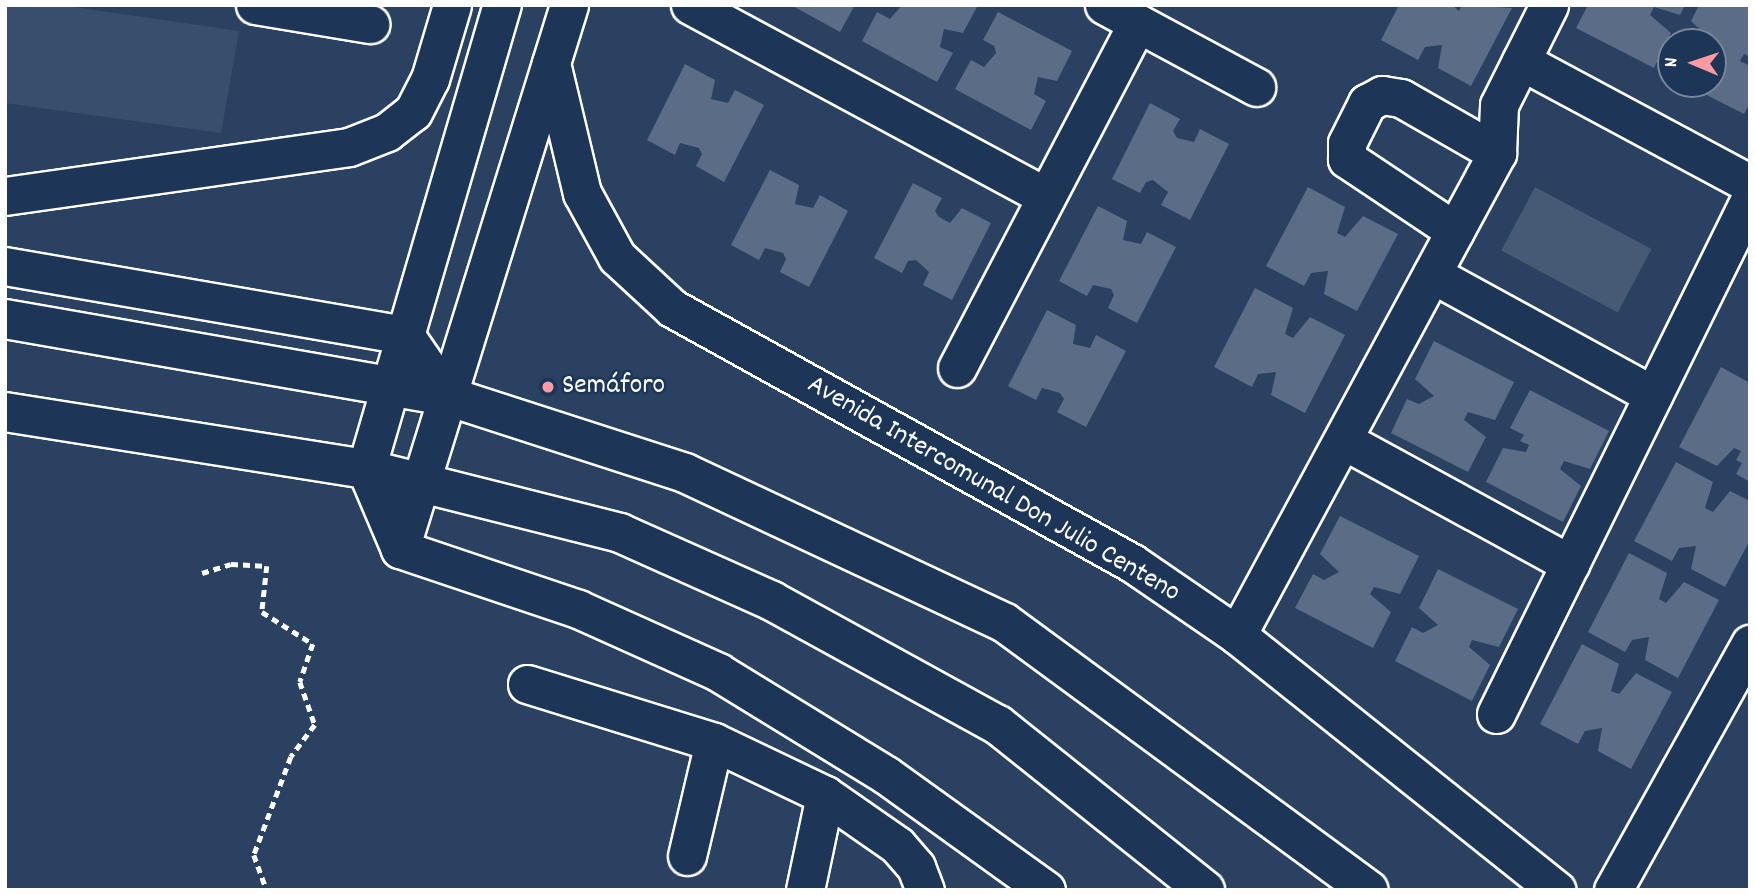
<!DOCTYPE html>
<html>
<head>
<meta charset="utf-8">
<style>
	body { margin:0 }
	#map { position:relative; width:1755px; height:895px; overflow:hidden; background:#2a4161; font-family:Dekko,sans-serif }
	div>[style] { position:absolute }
	.built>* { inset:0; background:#394e6c }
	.green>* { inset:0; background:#465975; transform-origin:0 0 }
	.building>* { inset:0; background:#5b6c86 }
	.path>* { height:4.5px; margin-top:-2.25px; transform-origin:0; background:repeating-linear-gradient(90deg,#fff 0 7px,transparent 0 12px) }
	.roads { filter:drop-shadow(2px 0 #fff) drop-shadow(-2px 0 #fff) drop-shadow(0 2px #fff) drop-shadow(0 -2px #fff) }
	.minor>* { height:37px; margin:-18.5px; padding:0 18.5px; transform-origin:18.5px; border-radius:18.5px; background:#1d3557 }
	.primary>* { height:38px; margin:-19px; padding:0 19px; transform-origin:19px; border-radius:19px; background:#1d3557 }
	.dots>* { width:19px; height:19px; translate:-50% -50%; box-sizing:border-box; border:4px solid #1d3557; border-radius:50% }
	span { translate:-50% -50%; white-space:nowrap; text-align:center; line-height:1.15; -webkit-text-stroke:5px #1d3557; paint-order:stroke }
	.poi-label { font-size:28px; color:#fff }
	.left { translate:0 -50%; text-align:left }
	.street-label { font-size:28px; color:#fff }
	.frame { position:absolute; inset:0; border:7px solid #fff; pointer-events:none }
	.north { position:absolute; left:1657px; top:28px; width:70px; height:70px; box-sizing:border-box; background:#1d3557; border:2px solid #77869a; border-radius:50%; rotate:272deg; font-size:19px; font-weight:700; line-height:28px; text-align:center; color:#fff }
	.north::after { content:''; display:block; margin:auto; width:24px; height:32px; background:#ff9aa2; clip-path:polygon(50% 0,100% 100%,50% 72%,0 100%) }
</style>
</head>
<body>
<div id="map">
	<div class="built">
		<i style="clip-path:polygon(5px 5px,60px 5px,239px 31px,221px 133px,5px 103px)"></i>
	</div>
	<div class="green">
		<i style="left:1535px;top:187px;width:132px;height:72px;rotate:28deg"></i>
	</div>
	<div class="building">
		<i style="clip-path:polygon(791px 5px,855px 5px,840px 32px)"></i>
		<i style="clip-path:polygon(902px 5px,978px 5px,963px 33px,944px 29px,940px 47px,953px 53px,937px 82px,862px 41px,877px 12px,890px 19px)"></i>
		<i style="clip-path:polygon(1399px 5px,1452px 5px,1459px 11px,1462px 5px,1512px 8px,1471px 86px,1438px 68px,1442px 45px,1425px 47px,1418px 60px,1381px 40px)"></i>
		<i style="clip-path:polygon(1588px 5px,1685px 5px,1680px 15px,1654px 7px,1650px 15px,1671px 33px,1654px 68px,1576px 28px)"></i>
		<i style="clip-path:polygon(1699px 5px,1750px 5px,1750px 57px,1744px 54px,1740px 61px,1750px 66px,1750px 103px,1744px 114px,1685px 84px,1713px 84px,1713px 42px,1691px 21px)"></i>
		<i style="clip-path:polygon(998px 12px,1072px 51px,1057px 81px,1038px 77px,1034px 94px,1046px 101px,1031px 130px,955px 89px,971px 60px,984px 67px,996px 53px,994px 46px,983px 40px)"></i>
		<i style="clip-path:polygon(685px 64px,715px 80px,711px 99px,728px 103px,735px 90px,764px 105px,724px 182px,696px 166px,702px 154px,699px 148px,680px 143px,675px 155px,647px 140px)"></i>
		<i style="clip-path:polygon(1150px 103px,1180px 119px,1173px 131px,1177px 138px,1194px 142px,1200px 129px,1229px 144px,1190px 220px,1161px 205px,1168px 192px,1153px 180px,1146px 182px,1140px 193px,1112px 179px)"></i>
		<i style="clip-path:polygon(770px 170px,799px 185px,795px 204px,813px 208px,820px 195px,848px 211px,809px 287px,780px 272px,786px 259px,783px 253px,765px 248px,759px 260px,731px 245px)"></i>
		<i style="clip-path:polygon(913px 183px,942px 198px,935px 211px,939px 217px,950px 223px,962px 208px,991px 223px,952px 300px,923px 285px,929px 272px,916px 260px,908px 261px,902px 273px,874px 258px)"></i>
		<i style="clip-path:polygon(1308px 187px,1345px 207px,1337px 233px,1345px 237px,1363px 216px,1398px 234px,1357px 311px,1324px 294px,1328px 271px,1311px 273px,1304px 286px,1266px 266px)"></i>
		<i style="clip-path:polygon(1098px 206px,1127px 221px,1123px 240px,1141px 244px,1147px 232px,1176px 247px,1137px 323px,1108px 308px,1114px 295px,1111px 289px,1093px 285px,1087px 296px,1059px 281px)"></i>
		<i style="clip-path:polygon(1255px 288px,1293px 308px,1285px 334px,1293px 338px,1310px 317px,1345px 335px,1305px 413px,1271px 395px,1276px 372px,1258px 374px,1252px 387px,1214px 367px)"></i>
		<i style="clip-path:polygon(1047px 310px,1076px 325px,1073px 344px,1090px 348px,1096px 335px,1126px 351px,1086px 427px,1057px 412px,1064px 399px,1060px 393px,1042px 388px,1036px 400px,1008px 386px)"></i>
		<i style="clip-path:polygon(1434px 341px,1514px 382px,1495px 420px,1468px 412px,1464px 420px,1486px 437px,1468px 472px,1391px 433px,1407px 399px,1419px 404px,1434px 396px,1415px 379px)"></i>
		<i style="clip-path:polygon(1721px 367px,1750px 383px,1750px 482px,1736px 474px,1742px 463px,1736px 460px,1741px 451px,1734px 448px,1717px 466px,1679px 447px)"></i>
		<i style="clip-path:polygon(1530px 390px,1609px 431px,1590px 469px,1564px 461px,1560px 469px,1581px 486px,1563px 522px,1486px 482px,1503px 448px,1526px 452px,1529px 445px,1520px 441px,1524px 435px,1510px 428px)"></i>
		<i style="clip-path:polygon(1676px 462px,1713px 482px,1705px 508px,1713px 512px,1730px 491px,1750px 501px,1750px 540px,1725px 587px,1691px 569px,1696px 546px,1679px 548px,1672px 561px,1634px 541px)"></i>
		<i style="clip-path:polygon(1340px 516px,1419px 556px,1400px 594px,1374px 587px,1370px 594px,1391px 612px,1373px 648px,1295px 608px,1313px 574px,1324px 580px,1339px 572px,1320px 554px)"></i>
		<i style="clip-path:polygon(1629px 553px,1667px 573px,1659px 599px,1666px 603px,1684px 582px,1719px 600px,1678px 678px,1645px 660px,1649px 637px,1632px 640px,1625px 652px,1588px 632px)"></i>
		<i style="clip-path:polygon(1438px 569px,1518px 609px,1499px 647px,1472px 640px,1469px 647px,1490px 665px,1472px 701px,1395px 661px,1412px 627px,1423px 633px,1438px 625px,1419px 608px)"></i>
		<i style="clip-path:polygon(1582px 644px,1619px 664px,1611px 691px,1619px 694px,1636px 673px,1672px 692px,1631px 769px,1598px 751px,1602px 728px,1585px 731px,1578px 744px,1540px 724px)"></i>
	</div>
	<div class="path">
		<i style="left:202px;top:573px;width:30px;rotate:-17deg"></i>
		<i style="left:231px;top:564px;width:36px;rotate:3deg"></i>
		<i style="left:267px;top:566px;width:46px;rotate:96.2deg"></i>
		<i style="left:262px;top:612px;width:60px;rotate:32.1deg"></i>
		<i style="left:313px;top:644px;width:40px;rotate:108.9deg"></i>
		<i style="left:300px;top:682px;width:46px;rotate:70.8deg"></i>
		<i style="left:315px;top:725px;width:40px;rotate:127deg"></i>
		<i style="left:291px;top:757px;width:105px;rotate:110.7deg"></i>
		<i style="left:254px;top:855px;width:37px;rotate:70deg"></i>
	</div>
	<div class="roads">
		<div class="minor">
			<i style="left:255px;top:5px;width:117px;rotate:9.4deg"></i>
			<i style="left:690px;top:5px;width:404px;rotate:28.3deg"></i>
			<i style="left:1104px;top:5px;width:173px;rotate:28.3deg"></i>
			<i style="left:1521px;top:61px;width:260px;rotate:28.2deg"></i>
			<i style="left:551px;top:63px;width:134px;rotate:76.6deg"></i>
			<i style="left:582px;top:193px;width:73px;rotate:61.3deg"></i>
			<i style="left:617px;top:257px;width:75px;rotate:42.8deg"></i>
			<i style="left:672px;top:308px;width:526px;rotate:29deg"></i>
			<i style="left:1132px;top:563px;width:127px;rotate:34.4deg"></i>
			<i style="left:1237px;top:635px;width:409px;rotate:38.6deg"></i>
			<i style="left:5px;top:196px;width:347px;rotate:-8.1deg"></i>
			<i style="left:349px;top:147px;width:41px;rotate:-21.5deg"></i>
			<i style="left:387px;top:132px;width:33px;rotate:-38deg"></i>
			<i style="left:413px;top:112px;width:37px;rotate:-63deg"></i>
			<i style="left:430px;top:79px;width:77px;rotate:-73.4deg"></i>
			<i style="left:1455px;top:231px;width:130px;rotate:-146.3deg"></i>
			<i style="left:1347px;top:159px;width:16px;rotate:-90deg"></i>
			<i style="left:1347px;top:143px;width:45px;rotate:-63.4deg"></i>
			<i style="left:1367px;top:103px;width:17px;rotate:-28deg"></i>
			<i style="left:1382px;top:95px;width:19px;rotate:9deg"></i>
			<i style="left:1401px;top:98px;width:111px;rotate:29.8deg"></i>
			<i style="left:5px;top:266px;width:406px;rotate:9.8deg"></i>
			<i style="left:405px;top:335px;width:74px;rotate:55.5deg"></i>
			<i style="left:1432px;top:274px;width:252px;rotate:28.7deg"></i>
			<i style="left:957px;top:368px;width:389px;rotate:-62.4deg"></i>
			<i style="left:1343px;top:440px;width:259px;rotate:28.6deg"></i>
			<i style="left:400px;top:549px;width:188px;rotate:18.6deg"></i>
			<i style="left:578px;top:609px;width:154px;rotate:24.2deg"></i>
			<i style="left:718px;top:672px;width:197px;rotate:31.5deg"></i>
			<i style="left:886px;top:775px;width:197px;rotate:35.7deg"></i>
			<i style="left:400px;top:549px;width:87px;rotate:-113deg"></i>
			<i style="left:366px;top:469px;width:484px;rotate:-73.7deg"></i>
			<i style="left:400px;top:549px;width:570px;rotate:-72.74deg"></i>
			<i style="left:1237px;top:635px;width:548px;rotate:-61.66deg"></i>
			<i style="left:1497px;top:153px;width:48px;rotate:-87.6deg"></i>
			<i style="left:1499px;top:105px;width:112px;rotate:-63.4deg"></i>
			<i style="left:527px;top:684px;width:196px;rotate:17.2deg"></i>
			<i style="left:714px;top:742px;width:123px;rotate:25.5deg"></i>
			<i style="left:825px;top:795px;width:88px;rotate:34.8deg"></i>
			<i style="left:897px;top:845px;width:29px;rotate:49deg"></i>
			<i style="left:916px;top:867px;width:25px;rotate:69deg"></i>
			<i style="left:1496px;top:714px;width:574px;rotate:-63.75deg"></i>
			<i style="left:687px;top:856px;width:117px;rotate:-76.7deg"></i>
			<i style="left:805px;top:890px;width:97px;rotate:-78.1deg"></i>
			<i style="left:1613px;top:890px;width:282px;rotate:-60.9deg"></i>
		</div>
		<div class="primary">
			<i style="left:5px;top:319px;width:449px;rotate:9.9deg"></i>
			<i style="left:447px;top:396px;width:250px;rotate:17.9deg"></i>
			<i style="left:685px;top:473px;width:353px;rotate:25.1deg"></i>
			<i style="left:1005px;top:623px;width:451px;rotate:36.3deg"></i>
			<i style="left:5px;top:412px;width:365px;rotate:9deg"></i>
			<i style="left:366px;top:469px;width:262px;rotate:14.1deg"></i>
			<i style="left:620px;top:533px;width:167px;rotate:24.1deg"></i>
			<i style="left:772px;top:601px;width:258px;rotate:28.8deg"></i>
			<i style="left:998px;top:725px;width:265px;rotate:38.6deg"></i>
		</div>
	</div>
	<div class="dots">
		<i style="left:548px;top:387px;background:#ff9aa2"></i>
	</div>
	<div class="poi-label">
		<span class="left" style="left:562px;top:387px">Semáforo</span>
	</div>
	<div class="street-label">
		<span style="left:993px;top:490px;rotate:30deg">Avenida Intercomunal Don Julio Centeno</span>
	</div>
	<div class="frame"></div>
	<div class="north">N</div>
</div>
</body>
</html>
